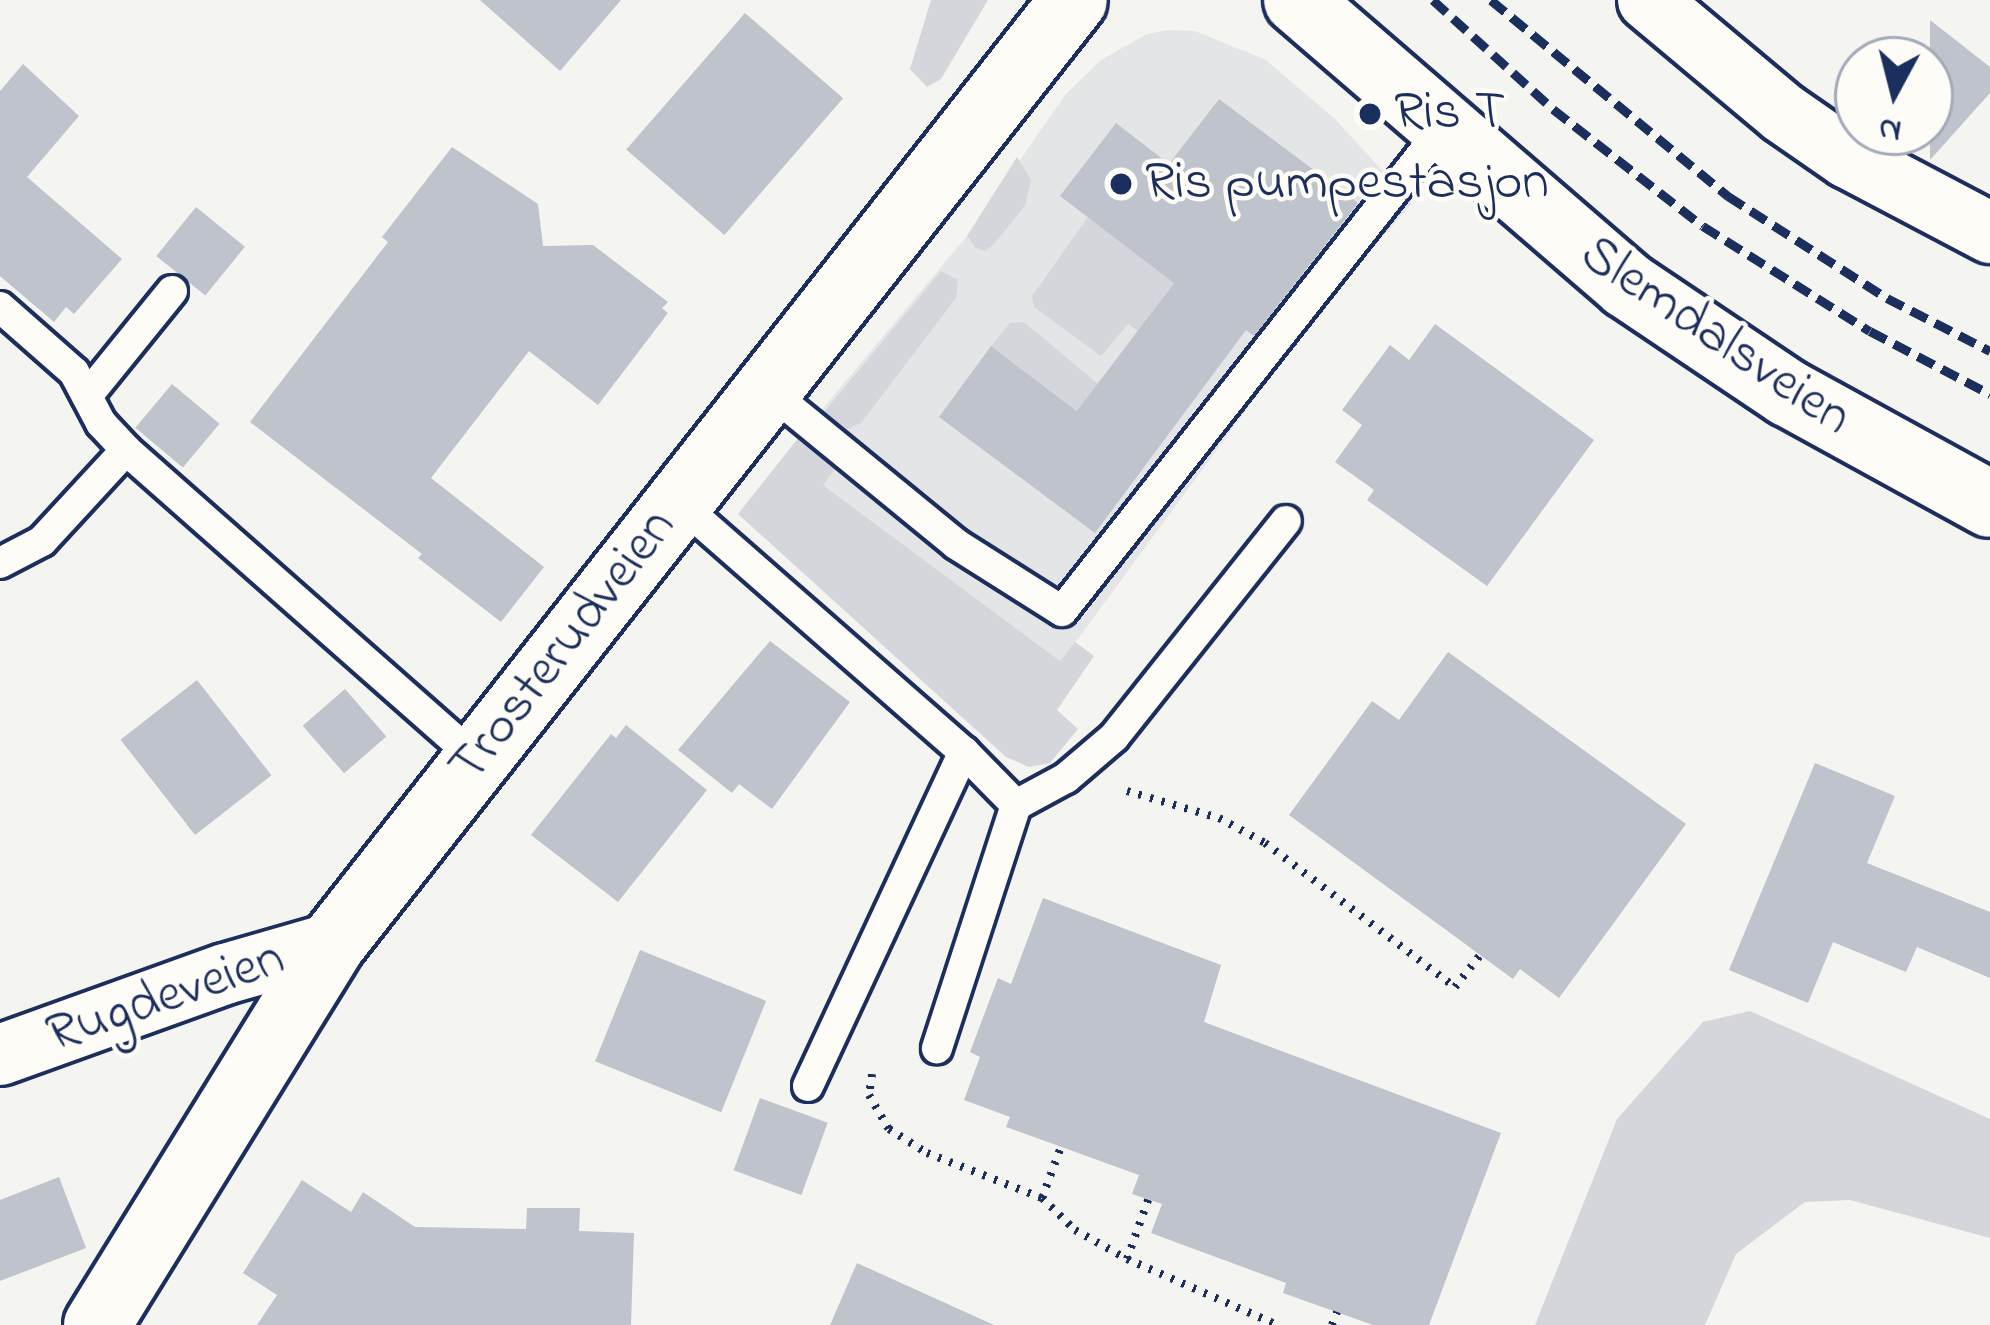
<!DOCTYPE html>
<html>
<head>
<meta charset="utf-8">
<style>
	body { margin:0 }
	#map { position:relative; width:1990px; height:1325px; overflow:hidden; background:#f4f4f1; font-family:"Indie Flower",sans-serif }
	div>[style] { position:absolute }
	.built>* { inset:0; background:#e4e5e6 }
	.green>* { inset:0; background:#d4d6db }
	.building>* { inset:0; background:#bfc3cc; transform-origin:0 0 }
	.path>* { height:8px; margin-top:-4px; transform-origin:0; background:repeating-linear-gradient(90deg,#1b2f5e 0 3px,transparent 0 12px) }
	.roads { filter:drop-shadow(3px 0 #1b2f5e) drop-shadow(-3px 0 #1b2f5e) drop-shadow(0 3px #1b2f5e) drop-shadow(0 -3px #1b2f5e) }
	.service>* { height:30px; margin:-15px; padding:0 15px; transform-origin:15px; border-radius:15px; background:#fdfcf7 }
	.minor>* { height:60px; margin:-30px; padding:0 30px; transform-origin:30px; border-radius:30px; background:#fdfcf7 }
	.tertiary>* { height:66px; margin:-33px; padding:0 33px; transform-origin:33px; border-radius:33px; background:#fdfcf7 }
	.secondary>* { height:66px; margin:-33px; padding:0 33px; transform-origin:33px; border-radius:33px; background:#fdfcf7 }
	.rail>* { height:9px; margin-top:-4.5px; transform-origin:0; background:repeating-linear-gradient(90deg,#1b2f5e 0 18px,transparent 0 27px) }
	.dots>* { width:33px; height:33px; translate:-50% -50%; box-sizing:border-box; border:6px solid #fdfcf7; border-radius:50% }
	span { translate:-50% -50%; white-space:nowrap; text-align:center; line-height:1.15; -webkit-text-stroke:9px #fdfcf7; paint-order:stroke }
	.poi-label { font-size:54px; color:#1b2f5e }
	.left { translate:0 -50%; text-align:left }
	.street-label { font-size:54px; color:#1b2f5e }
	.north { position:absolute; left:1834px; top:36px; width:120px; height:120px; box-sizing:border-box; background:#fdfcf7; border:3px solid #a3aaba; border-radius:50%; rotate:187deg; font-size:33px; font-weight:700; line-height:48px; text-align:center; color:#1b2f5e }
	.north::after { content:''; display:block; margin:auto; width:42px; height:54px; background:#1b2f5e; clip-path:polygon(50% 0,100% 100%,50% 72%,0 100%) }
</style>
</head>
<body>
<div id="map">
	<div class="built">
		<i style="clip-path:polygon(1168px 30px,1195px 31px,1266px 60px,1335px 119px,1412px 203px,1320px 309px,1061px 662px,822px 484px,799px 437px,967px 236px,1066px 94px,1101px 60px,1147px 34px)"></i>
	</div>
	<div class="green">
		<i style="clip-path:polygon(931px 0,988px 0,941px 79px,927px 87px,910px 69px)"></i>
		<i style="clip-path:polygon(1017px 157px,1031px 180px,1025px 206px,994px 244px,985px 251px,976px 248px,967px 236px)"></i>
		<i style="clip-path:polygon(1088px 217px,1177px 278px,1138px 331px,1128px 324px,1101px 356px,1034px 307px,1032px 296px)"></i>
		<i style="clip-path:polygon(941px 271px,958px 280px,956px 298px,861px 423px,847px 429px,824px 412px)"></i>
		<i style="clip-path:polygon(1024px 322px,1098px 384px,1078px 411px,991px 346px,1010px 323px)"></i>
		<i style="clip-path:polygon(799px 437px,837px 466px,823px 485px,1060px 661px,1075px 642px,1094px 656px,1057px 710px,1078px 729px,1050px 763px,1029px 767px,1006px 757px,738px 514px)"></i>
		<i style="clip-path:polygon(1750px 1011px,1990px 1119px,1990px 1238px,1850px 1200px,1805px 1202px,1736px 1254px,1705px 1325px,1535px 1325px,1617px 1119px,1703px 1022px)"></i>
	</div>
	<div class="building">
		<i style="clip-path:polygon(480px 0,621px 0,560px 71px)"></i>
		<i style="left:745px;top:13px;width:130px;height:181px;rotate:41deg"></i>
		<i style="clip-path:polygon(1930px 20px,1990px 67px,1990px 93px,1930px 160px)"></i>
		<i style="clip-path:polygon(23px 64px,79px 116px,27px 177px,122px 259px,74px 314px,66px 307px,54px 322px,0 276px,0 91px)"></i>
		<i style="clip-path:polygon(1219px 99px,1358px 203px,1254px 336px,1246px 330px,1095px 533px,939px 417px,991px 346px,1077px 411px,1174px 283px,1060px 196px,1116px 123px,1169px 164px)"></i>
		<i style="clip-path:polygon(452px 147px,538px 204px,543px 246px,593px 245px,668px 302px,662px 308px,668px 313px,598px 405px,529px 351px,431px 478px,544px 567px,501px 622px,418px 558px,422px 554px,250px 422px,388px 242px,382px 237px)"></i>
		<i style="left:196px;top:207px;width:63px;height:63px;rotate:39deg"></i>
		<i style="clip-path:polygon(1435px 324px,1594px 440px,1487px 586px,1367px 500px,1374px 490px,1335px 462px,1362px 425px,1342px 410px,1390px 345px,1409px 360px)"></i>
		<i style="left:172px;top:384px;width:62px;height:57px;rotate:40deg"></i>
		<i style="clip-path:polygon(770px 641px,850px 702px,772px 809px,739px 784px,732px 793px,678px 750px)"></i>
		<i style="clip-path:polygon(1448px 652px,1686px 824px,1559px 998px,1520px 969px,1513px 979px,1289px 815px,1372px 701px,1399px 720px)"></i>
		<i style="left:197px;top:680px;width:121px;height:97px;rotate:52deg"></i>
		<i style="left:345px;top:689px;width:63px;height:56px;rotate:49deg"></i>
		<i style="clip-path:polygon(626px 725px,707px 790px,618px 902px,531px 835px,611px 734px,616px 738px)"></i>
		<i style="clip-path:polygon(1815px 763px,1895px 796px,1867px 863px,1990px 912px,1990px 978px,1917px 947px,1906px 972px,1833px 942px,1808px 1003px,1729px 970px)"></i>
		<i style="clip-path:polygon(1043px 898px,1221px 965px,1204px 1022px,1501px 1133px,1429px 1325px,1373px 1325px,1283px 1293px,1286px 1283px,1151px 1233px,1162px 1204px,1132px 1194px,1139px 1175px,1006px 1127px,1010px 1117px,964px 1100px,980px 1057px,970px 1052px,998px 978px,1011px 984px)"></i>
		<i style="left:640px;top:950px;width:136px;height:120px;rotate:22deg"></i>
		<i style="left:760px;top:1098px;width:72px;height:77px;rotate:20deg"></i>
		<i style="clip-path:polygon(59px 1177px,86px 1248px,0 1281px,0 1200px)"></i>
		<i style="clip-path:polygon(302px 1180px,351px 1212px,363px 1192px,415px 1227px,526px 1229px,527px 1208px,580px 1208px,579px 1231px,634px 1233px,631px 1325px,257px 1325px,277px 1295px,243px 1273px)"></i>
		<i style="clip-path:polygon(857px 1263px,994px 1325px,830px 1325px)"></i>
	</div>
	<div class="path">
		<i style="left:1127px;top:791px;width:96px;rotate:16.4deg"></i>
		<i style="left:1219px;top:818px;width:52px;rotate:28.5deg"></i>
		<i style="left:1265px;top:843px;width:238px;rotate:37.2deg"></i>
		<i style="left:1455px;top:987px;width:42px;rotate:-51.8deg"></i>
		<i style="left:872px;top:1074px;width:21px;rotate:98deg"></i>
		<i style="left:869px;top:1095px;width:39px;rotate:60deg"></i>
		<i style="left:889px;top:1129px;width:45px;rotate:32.3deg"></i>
		<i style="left:927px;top:1153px;width:123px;rotate:21.4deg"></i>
		<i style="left:1042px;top:1198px;width:54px;rotate:-69.6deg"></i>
		<i style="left:1042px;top:1198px;width:46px;rotate:44.1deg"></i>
		<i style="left:1075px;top:1230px;width:60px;rotate:29.1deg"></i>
		<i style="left:1127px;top:1259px;width:63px;rotate:-70.4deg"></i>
		<i style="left:1127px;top:1259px;width:164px;rotate:23.7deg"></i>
		<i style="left:1332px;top:1325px;width:14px;rotate:-69deg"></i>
	</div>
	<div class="roads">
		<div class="service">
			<i style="left:0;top:307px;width:98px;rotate:41.3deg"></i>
			<i style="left:74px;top:372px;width:58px;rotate:62.1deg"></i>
			<i style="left:101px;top:423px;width:37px;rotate:47deg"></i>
			<i style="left:126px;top:450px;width:468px;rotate:41.4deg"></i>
			<i style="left:768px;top:390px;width:243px;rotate:39.3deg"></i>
			<i style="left:956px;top:544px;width:125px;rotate:32.3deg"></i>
			<i style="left:1062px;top:611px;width:614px;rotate:-51.75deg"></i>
			<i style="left:87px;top:396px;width:135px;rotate:-51deg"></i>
			<i style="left:677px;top:501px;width:381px;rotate:41.2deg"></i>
			<i style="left:964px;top:752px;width:74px;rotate:45.5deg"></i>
			<i style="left:1016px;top:805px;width:256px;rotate:108deg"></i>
			<i style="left:0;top:563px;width:47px;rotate:-27.6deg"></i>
			<i style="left:42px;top:541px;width:124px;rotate:-47.3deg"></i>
			<i style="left:1016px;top:805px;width:57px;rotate:-28.4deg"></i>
			<i style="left:1066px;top:778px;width:63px;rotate:-40.5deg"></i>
			<i style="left:1114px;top:737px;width:276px;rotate:-51.5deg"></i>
			<i style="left:808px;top:1086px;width:369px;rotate:-65deg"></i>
		</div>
		<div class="minor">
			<i style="left:1648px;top:0;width:176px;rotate:39.9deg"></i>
			<i style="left:1783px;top:113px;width:79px;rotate:34.7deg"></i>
			<i style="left:1848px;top:158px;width:161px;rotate:27.8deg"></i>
			<i style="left:0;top:1055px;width:239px;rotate:-19.8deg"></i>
			<i style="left:225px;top:974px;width:112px;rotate:-16deg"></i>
		</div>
		<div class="tertiary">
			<i style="left:97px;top:1325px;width:449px;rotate:-58.3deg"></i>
			<i style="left:333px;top:943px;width:1199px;rotate:-51.84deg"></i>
		</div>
		<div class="secondary">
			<i style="left:1297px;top:0;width:436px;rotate:40.8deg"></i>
			<i style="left:1627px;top:285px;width:194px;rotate:33.9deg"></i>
			<i style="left:1788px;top:393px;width:230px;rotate:28.8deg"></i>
		</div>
	</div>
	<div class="rail">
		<i style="left:1433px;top:0;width:162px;rotate:42.2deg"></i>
		<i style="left:1553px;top:109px;width:190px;rotate:38deg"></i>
		<i style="left:1703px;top:226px;width:197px;rotate:32.2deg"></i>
		<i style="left:1870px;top:331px;width:136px;rotate:27.7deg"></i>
		<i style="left:1491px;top:0;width:308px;rotate:39.6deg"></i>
		<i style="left:1728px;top:196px;width:189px;rotate:32.7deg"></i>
		<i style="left:1887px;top:298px;width:116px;rotate:27.2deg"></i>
	</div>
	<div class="dots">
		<i style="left:1370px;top:114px;background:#1b2f5e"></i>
		<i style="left:1121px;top:184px;background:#1b2f5e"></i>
	</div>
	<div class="poi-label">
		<span class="left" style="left:1394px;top:114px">Ris T</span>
		<span class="left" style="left:1145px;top:184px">Ris pumpestasjon</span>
	</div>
	<div class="street-label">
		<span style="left:1715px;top:337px;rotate:34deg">Slemdalsveien</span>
		<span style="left:564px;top:647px;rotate:-52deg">Trosterudveien</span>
		<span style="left:166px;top:998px;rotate:-19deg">Rugdeveien</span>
	</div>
	<div class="north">N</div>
</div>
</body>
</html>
